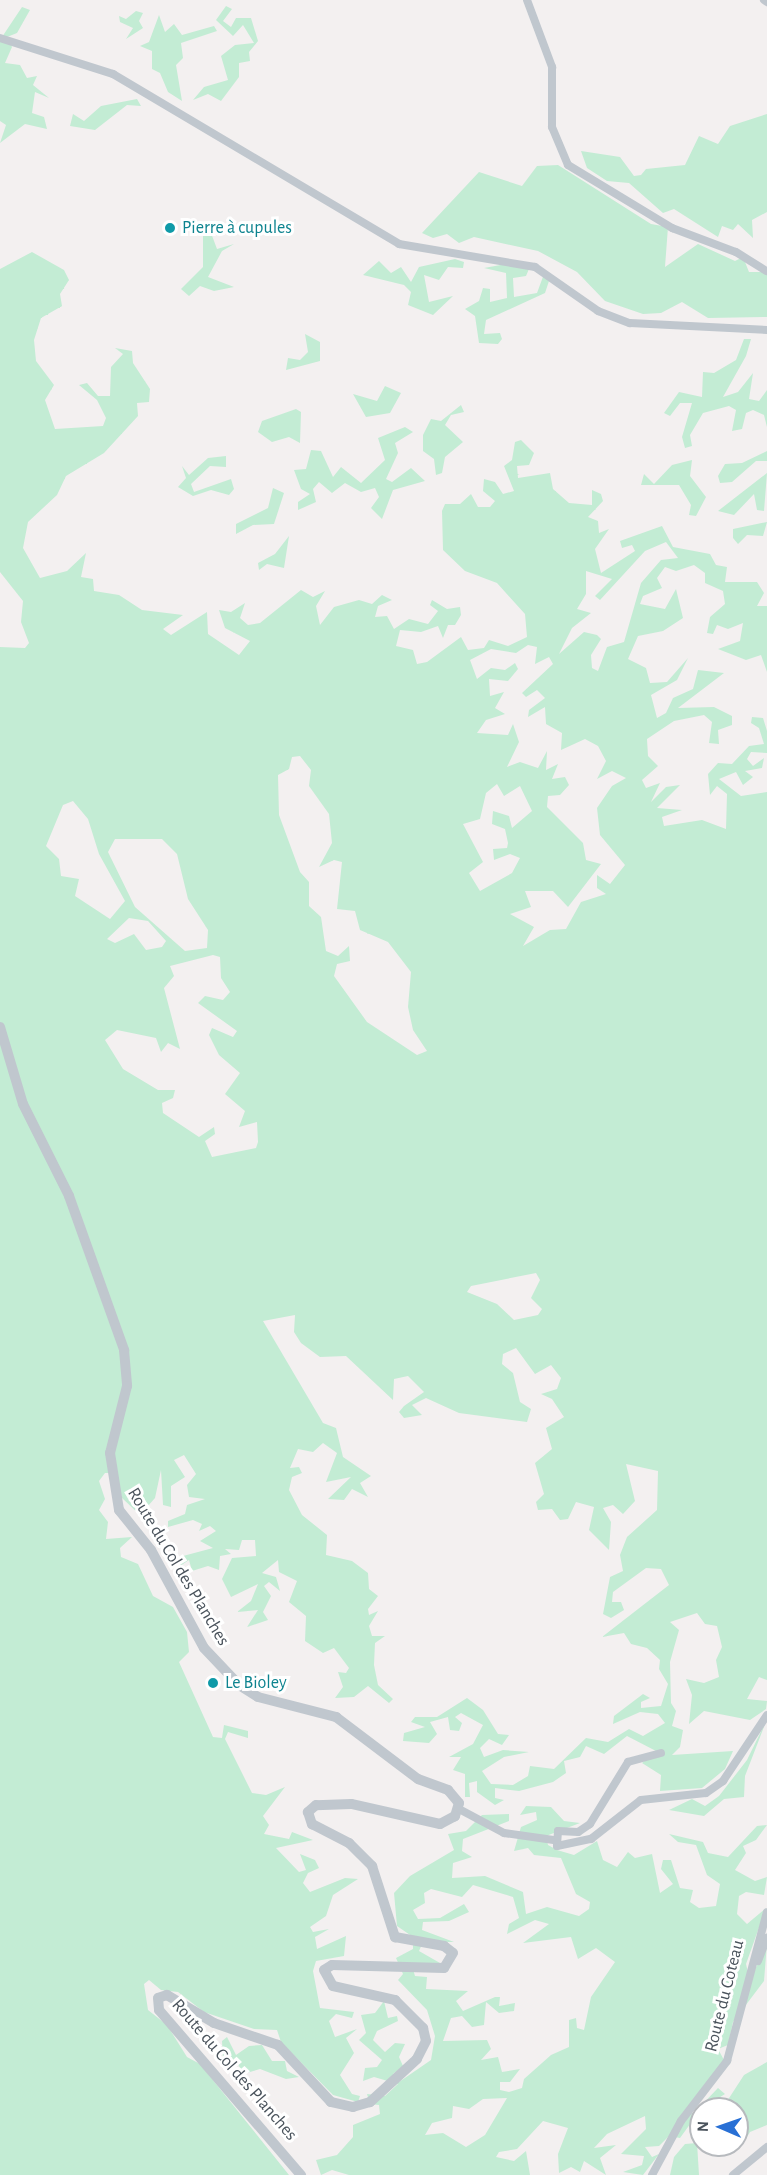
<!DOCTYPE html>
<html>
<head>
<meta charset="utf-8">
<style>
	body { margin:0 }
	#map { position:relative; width:767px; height:2175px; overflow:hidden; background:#f3f0f0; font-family:"Alegreya Sans",sans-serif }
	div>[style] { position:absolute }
	.green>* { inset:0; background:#c3ecd4 }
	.minor>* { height:8px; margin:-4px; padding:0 4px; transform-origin:4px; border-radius:4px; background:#c0c7ce }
	.tertiary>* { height:10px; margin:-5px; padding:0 5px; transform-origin:5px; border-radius:5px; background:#c0c7ce }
	.dots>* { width:16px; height:16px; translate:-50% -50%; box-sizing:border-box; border:3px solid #fff; border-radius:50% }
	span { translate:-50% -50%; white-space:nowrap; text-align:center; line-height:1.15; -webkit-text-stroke:6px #fff; paint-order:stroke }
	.culture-label { font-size:18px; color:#0d838f }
	.left { translate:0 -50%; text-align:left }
	.street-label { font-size:18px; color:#4a535c }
	.north { position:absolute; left:689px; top:2097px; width:60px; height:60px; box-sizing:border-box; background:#fff; border:2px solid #b7babe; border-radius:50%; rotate:272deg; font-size:16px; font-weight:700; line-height:24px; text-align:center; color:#4a535c }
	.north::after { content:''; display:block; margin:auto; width:21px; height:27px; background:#2870d5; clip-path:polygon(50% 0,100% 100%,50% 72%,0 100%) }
</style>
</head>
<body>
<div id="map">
	<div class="green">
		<i style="clip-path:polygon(226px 6px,232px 9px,223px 21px,231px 27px,236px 18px,251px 18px,258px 41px,249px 52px,250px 61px,239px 63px,239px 77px,221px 101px,208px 94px,193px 100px,204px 87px,228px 80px,221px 56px,235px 45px,254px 43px,243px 25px,233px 36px,216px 20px)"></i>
		<i style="clip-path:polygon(22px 7px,30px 10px,17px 33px,7px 37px,12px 47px,5px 63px,20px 65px,27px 78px,37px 76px,33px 85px,49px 98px,35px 92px,32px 113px,44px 117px,47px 129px,25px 124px,0 143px,6px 125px,0 121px,0 40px)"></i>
		<i style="clip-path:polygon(136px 11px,143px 13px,139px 21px,143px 28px,126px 39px,133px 28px,120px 22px,119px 16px,126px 19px)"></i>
		<i style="clip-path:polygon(159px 15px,165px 32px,174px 24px,182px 35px,214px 26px,217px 31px,181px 43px,183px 58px,176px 65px,182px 101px,168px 92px,160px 73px,152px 69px,152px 51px,140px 46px,149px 42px)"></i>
		<i style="clip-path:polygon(137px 99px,141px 106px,127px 105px,95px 130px,70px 126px,73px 114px,84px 121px,101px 106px)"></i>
		<i style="clip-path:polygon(767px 114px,767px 212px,752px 220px,753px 238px,738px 224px,733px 230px,722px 226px,718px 237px,674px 209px,663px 213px,629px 183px,607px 181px,587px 168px,581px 151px,620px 157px,634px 176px,641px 175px,646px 169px,685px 165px,699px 136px,718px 144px,730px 126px)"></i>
		<i style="clip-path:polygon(558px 165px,651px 224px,668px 227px,665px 267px,698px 244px,735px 261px,743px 257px,749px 272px,767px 272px,767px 317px,708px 318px,682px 302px,661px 313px,643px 314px,605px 301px,577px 272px,538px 251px,474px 237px,459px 243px,447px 234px,433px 238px,422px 233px,479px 172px,522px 186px,537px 166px)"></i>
		<i style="clip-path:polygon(208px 225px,217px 249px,234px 244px,222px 251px,208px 277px,234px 287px,214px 291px,200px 286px,189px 296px,181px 289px,203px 267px,203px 230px)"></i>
		<i style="clip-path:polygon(evenodd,32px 252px,64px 270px,69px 280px,60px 294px,62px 306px,41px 318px,34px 340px,36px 361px,54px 385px,45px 400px,55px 429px,103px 426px,106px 418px,97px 400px,79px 385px,87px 383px,98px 396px,110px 396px,111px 367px,123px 354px,115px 348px,132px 351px,133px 363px,150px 389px,149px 402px,137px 403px,138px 416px,104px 453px,66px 476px,57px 495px,28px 522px,23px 548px,40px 578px,67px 571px,86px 553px,81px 577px,93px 579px,94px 591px,119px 595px,142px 610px,183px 615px,163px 629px,171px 635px,207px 612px,208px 634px,239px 655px,250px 641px,225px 628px,219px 610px,231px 612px,245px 603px,240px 618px,248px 625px,260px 623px,301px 590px,313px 597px,325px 591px,316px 606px,320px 625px,334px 607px,359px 600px,372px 604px,382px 595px,392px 600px,378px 606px,375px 617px,387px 616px,394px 629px,409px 619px,428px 624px,438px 611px,430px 605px,432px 600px,447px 609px,460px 607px,461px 615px,455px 625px,448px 625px,443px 638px,438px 626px,421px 632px,400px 630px,396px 646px,413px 650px,417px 664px,427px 662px,461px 637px,468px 650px,484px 648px,489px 640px,508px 646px,527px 637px,525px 614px,497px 583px,465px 571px,443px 550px,442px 511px,445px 504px,460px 504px,471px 494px,478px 507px,490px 507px,495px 501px,483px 491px,484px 479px,495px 482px,503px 494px,514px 491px,504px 466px,512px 460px,515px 442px,521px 440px,534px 453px,529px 465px,517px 466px,518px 478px,550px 473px,553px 489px,569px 503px,592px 505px,592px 490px,601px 494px,603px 501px,588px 517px,598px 521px,599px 533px,609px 529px,595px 549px,601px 573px,635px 551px,632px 545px,622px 548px,620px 541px,662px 526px,673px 547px,710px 554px,716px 565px,727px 567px,725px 582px,757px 582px,764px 593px,757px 606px,767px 606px,767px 672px,761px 655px,746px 660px,718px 649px,740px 641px,743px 623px,728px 629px,717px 625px,713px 634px,707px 633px,710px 617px,725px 604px,723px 591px,705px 583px,705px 573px,694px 565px,676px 571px,665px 567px,657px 578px,662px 588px,643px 596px,640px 604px,665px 609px,676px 589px,683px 618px,663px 631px,638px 636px,628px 659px,646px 668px,650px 683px,667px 682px,688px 658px,677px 680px,651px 695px,657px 718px,666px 713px,673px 698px,693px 689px,698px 670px,724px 673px,678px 708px,714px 707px,732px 716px,732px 725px,718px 730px,719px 744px,709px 743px,712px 722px,704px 715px,674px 721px,647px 739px,648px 756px,658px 766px,642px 780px,646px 788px,660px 783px,651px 802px,666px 787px,680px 785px,657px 808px,682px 810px,662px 817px,664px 826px,702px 820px,726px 829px,727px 794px,717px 786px,710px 795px,708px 774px,718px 763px,732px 764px,749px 746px,764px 744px,759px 728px,751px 723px,752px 717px,763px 718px,767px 731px,767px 753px,751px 752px,747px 759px,753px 766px,764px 758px,762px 768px,745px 771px,753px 777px,743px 785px,736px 772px,719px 779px,741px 796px,767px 792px,767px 1680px,759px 1677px,747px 1699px,767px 1701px,766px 1709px,750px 1720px,704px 1711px,689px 1724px,692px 1695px,686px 1679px,704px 1683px,719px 1677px,716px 1660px,722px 1647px,717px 1626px,705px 1624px,697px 1613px,670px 1622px,679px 1630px,670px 1662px,671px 1703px,676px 1711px,672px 1726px,683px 1730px,680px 1747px,672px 1755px,733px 1751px,725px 1769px,702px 1788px,660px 1791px,661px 1775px,642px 1763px,656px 1751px,627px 1736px,604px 1754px,586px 1746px,580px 1757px,564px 1761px,566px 1773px,553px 1782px,519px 1791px,495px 1788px,495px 1798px,504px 1800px,495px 1805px,477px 1792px,477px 1781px,469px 1783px,470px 1797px,465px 1797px,465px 1774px,453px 1770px,461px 1757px,449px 1757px,473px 1744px,483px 1725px,461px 1713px,455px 1717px,462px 1723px,459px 1731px,450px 1730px,448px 1717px,430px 1722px,437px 1734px,429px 1743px,403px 1741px,404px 1733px,425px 1727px,411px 1722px,415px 1717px,437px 1717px,467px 1698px,483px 1710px,498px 1734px,509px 1735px,502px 1745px,489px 1739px,480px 1748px,484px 1757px,503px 1750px,529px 1752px,504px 1757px,482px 1771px,491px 1784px,513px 1785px,528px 1776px,530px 1766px,554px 1769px,586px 1738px,608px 1742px,629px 1729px,643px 1736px,665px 1723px,658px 1714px,640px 1712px,613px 1724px,614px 1716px,643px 1694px,650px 1698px,641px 1702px,641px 1708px,661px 1706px,668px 1684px,659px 1669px,660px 1660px,647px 1648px,631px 1644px,624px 1633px,602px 1637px,669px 1585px,661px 1569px,646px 1568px,613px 1592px,612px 1602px,621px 1602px,624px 1610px,611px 1618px,603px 1614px,610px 1577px,623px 1571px,620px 1555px,627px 1537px,657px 1510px,658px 1471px,626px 1464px,635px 1501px,623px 1514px,613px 1505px,603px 1508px,611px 1522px,609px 1550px,589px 1530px,594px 1507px,576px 1502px,568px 1519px,560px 1520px,552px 1509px,538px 1510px,536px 1502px,544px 1494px,535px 1463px,552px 1449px,546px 1428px,564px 1417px,552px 1399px,541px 1394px,557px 1389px,561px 1378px,551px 1365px,535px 1374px,516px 1348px,503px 1354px,502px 1364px,513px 1373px,520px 1402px,531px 1409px,527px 1422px,459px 1413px,426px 1398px,412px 1405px,422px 1415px,404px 1418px,399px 1412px,404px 1406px,424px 1392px,408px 1376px,394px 1379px,393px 1400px,346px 1356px,320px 1357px,301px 1343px,294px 1332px,295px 1315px,263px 1321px,323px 1423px,336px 1428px,343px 1457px,371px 1476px,360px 1483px,368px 1497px,352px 1489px,344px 1500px,328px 1499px,351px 1477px,326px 1482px,337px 1453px,323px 1443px,313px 1452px,298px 1449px,290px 1468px,299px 1467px,302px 1473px,292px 1477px,289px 1490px,302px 1515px,327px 1535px,326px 1555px,352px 1561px,368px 1573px,369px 1589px,378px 1596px,368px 1609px,369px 1615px,378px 1611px,369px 1626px,372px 1636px,385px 1636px,375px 1643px,374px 1665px,378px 1685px,393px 1699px,389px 1703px,368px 1686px,354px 1697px,335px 1698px,343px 1687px,338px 1672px,346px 1673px,349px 1668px,334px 1648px,323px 1653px,305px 1641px,306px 1616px,289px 1602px,297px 1581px,279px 1572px,278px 1560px,262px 1573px,276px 1577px,280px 1591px,269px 1582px,264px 1586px,271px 1596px,263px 1612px,268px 1620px,247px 1627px,258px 1610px,237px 1612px,251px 1601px,258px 1584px,231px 1597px,222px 1579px,232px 1558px,256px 1556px,255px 1540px,242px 1540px,239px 1550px,225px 1549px,231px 1554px,220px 1556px,219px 1570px,208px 1566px,192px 1571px,189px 1560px,174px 1570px,173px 1562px,183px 1556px,213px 1548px,200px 1541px,216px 1531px,210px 1526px,199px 1531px,202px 1524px,193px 1520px,168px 1527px,168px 1521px,185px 1514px,187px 1505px,205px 1499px,189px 1497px,187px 1485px,196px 1474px,184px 1455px,174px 1460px,185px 1477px,171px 1486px,171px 1507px,163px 1505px,161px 1470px,155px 1498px,140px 1515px,122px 1498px,116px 1473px,105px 1473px,99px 1481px,105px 1499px,99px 1510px,108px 1522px,106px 1539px,132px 1537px,120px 1548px,121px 1557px,138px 1564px,153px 1596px,173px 1607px,187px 1632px,189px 1652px,179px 1662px,213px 1737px,222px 1738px,224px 1725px,248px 1731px,248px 1738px,228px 1732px,225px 1739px,252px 1793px,266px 1795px,285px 1787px,263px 1816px,269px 1825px,264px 1834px,289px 1839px,292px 1832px,313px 1840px,276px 1848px,299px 1872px,306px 1870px,300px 1854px,315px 1860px,319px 1868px,308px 1873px,303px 1883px,310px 1892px,345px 1878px,358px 1879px,333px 1895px,326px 1916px,310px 1927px,313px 1932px,329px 1929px,315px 1937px,317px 1949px,346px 1936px,344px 1956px,316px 1961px,313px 1971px,320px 2008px,354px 2012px,352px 2018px,336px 2014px,329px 2021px,335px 2037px,357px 2029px,346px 2038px,354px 2053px,340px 2075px,352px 2094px,360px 2096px,358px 2102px,333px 2095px,281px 2042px,277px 2030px,254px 2029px,204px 2012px,178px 1992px,161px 1990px,149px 1980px,144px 1984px,148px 2010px,167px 2025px,187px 2057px,200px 2064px,289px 2175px,0 2175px,0 647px,25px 648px,29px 643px,21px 622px,23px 601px,0 572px,0 269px,32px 252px,666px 542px,678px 558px,661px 560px,641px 583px,624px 642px,607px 647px,598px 671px,592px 668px,591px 655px,601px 639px,597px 635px,584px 632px,559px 654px,572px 628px,591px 613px,577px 609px,586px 594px,586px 571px,612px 579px,595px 596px,600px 600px,645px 551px,666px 542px,32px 252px,528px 645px,537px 647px,535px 664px,549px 657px,553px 664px,522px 693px,526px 697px,537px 690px,545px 698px,529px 710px,528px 717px,545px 707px,546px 724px,562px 733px,561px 750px,585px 739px,598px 746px,606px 761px,597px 779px,612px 771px,626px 778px,612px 786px,597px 808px,600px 835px,625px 865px,610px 884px,597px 875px,597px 888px,606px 894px,581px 902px,566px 929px,550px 930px,523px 946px,534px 927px,510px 914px,531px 907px,525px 891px,553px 891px,568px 907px,601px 864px,586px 860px,583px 843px,547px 807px,548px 796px,560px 795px,569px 785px,565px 777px,552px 779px,558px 764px,546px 770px,547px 751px,538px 768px,520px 762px,507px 767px,519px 742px,513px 724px,508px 735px,477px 733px,486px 720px,505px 714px,495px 708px,504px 692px,490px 696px,489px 679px,508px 681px,518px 669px,515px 663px,505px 670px,491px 668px,477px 679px,470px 660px,491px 649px,516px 653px,528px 645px,32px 252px,300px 756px,311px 770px,309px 786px,329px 814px,332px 843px,319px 867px,334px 860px,342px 862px,337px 909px,355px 911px,360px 930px,388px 942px,411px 972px,408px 1007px,413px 1030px,427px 1051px,417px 1055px,367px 1022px,334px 976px,337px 964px,350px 961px,349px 946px,338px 956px,326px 951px,321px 917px,309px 906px,309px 882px,300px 872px,279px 815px,278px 775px,289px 769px,292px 757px,300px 756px,32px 252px,497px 784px,504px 796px,520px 786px,532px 811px,512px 828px,509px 816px,493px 811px,492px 824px,505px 829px,508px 843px,507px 848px,493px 849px,494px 860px,510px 854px,520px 858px,512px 873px,480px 891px,469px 873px,483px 862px,463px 824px,480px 819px,486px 793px,497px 784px,32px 252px,73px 801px,88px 819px,99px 854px,125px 901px,110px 919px,75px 896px,79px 879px,61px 876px,59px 859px,46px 846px,63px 805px,73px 801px,32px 252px,115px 839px,162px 839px,177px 854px,188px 899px,208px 930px,207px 948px,185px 951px,135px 907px,108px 852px,115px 839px,32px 252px,129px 918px,148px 921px,166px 941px,162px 947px,146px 950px,134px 934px,115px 943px,107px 939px,129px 918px,32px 252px,213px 955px,220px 957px,221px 978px,230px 992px,223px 1000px,205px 996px,198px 1003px,237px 1031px,233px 1037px,212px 1028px,209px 1035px,219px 1055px,240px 1073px,225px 1094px,245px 1111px,239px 1127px,257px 1122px,258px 1142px,256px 1148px,212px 1157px,205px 1141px,215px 1134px,214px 1127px,199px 1137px,163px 1113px,162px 1103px,173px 1098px,175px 1090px,158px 1090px,123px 1069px,105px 1040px,117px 1030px,156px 1038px,161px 1052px,168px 1043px,180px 1049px,164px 988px,174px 976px,170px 966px,213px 955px,32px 252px,536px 1273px,540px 1280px,531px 1298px,542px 1309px,538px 1315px,514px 1320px,497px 1304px,467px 1292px,471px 1286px,536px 1273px)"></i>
		<i style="clip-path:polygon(455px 259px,464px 262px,463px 268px,448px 267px,439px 280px,424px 275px,429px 302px,453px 296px,433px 315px,408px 305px,411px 292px,404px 285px,363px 275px,379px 261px,391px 273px,401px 267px,411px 282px,419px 267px)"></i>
		<i style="clip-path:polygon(506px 264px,529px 269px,526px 276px,513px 278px,514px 297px,537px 293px,544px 274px,550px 278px,545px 293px,486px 320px,484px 334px,500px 333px,502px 339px,498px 344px,479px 343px,475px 316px,465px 309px,479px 301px,483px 288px,490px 289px,490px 302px,507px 298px,506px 273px,484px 268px)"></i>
		<i style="clip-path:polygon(305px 334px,320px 342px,320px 361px,286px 370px,288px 358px,300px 360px,308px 352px)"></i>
		<i style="clip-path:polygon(744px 339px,751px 339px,746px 356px,723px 397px,738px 392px,753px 373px,749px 399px,759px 401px,767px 390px,767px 427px,764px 415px,753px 410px,746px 413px,742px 429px,732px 431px,736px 410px,729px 406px,703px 413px,690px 435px,692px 446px,685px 448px,682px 437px,692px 403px,680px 403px,670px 416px,664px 413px,679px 392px,702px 397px,703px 372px,714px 373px,736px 360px)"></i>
		<i style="clip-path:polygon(385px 386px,401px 393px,390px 413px,366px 417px,353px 394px,377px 401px)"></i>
		<i style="clip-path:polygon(461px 405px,464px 412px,451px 415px,445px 425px,463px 442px,445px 457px,442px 473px,436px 475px,434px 459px,423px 451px,423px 435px,431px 419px,441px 421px)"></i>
		<i style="clip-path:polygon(296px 409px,301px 412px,300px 443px,289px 437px,272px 442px,258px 432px,262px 421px)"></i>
		<i style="clip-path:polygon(405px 427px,413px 432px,395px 443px,398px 453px,386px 479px,392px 482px,411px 468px,425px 481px,393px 490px,382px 519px,371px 508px,379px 497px,375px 488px,361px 492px,345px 483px,332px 493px,319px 482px,313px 489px,316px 502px,298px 510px,298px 502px,310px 494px,301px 489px,294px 470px,306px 469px,311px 450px,321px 451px,333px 477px,341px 467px,361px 483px,385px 460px,378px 438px)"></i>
		<i style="clip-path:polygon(767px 451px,767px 461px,756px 461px,732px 482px,720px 483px,718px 476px,725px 464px,742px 463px)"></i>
		<i style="clip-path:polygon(226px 456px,226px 467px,210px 466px,191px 484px,194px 492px,231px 479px,234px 489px,229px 495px,211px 490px,193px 496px,178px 487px,186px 478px,182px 466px,189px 475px,208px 458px)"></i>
		<i style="clip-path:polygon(692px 460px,690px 476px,706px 497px,696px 516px,689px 515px,691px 505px,679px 485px,641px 485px,644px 474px,654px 484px,672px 465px)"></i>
		<i style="clip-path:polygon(767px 473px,764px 511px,757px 510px,754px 494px,734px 515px,718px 511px)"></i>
		<i style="clip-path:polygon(273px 488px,284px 493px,274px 524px,253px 525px,236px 534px,236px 524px,268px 508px)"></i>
		<i style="clip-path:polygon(767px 522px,763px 536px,747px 535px,738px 544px,733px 538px,733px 529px)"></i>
		<i style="clip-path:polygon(289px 536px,284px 568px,267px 564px,259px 570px,258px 563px,275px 554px)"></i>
		<i style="clip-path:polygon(767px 1719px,745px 1776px,744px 1797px,724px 1799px,704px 1816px,669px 1810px,692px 1799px,705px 1806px,719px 1796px,747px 1760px)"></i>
		<i style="clip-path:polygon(evenodd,526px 1806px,551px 1807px,564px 1821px,580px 1823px,546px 1836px,548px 1845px,557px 1850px,574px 1855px,597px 1841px,603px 1860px,617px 1867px,628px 1852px,635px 1858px,652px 1854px,660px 1893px,673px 1884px,661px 1869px,663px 1860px,671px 1860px,680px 1888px,693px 1890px,690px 1902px,699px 1908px,716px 1906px,720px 1884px,707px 1875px,696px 1845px,678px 1842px,669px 1834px,703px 1842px,708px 1853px,728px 1857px,757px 1826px,767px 1825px,756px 1840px,743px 1846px,746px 1853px,735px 1870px,755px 1881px,767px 1877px,764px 1895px,746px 1892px,739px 1896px,737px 1914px,747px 1924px,766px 1908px,746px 1964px,750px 1981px,767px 1943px,764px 1981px,733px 2022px,728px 2045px,718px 2049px,724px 2060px,681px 2115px,694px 2113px,718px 2088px,725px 2094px,701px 2109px,680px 2138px,669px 2136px,659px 2146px,645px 2147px,652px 2157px,659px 2154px,643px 2175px,623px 2172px,642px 2165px,644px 2156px,621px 2154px,646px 2129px,645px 2116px,607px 2134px,594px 2148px,616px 2145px,600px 2158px,606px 2175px,584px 2161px,580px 2172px,571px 2167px,559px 2173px,558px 2154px,568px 2128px,543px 2121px,517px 2149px,499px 2152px,496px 2157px,514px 2161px,526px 2151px,530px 2175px,349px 2175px,332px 2170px,321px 2175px,316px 2160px,337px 2155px,353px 2137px,353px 2125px,380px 2114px,379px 2105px,370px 2104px,367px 2094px,385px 2096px,398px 2084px,374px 2077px,363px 2081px,365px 2068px,377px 2067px,382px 2060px,359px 2040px,366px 2033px,361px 2015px,375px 2013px,384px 2001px,388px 2018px,397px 2016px,398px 2021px,377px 2031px,373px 2040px,385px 2052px,395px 2043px,405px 2044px,399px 2057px,403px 2066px,393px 2074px,399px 2082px,431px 2060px,435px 2036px,427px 2010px,398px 1980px,403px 1974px,396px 1958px,413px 1949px,413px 1937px,397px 1926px,394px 1893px,410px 1876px,454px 1850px,448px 1834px,466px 1831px,482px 1815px,509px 1814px,509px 1821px,463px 1839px,462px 1851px,472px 1857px,453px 1863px,452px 1878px,485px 1876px,523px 1892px,526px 1914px,547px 1907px,579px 1916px,589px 1909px,590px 1902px,576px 1894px,561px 1858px,534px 1855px,528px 1848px,514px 1851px,521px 1827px,537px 1820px,536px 1812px,520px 1815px,526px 1806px,473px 1885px,513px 1897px,519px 1918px,509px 1924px,507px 1934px,535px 1920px,549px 1924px,523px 1943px,571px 1937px,578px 1959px,596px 1948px,615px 1962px,591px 1997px,584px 2030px,577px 2028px,576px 2018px,569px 2020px,569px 2047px,551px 2055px,524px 2079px,522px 2088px,509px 2092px,500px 2090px,500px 2082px,510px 2082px,520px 2069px,502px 2072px,498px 2057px,481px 2060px,491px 2049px,487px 2040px,443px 2041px,451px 2018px,462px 2016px,472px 2027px,484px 2025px,486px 2002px,499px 2013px,514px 2011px,515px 2003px,499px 2006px,500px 1997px,495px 1997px,463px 2011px,456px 2001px,468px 1991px,426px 1989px,427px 1977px,415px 1976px,412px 1966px,440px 1963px,419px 1951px,423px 1942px,454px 1942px,422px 1930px,423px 1922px,449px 1921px,469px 1912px,464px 1904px,440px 1918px,418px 1919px,413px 1910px,425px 1903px,424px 1893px,431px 1889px,462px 1897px,473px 1885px,526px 1806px,507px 2098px,485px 2135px,466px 2147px,443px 2133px,425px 2135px,432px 2123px,452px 2118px,453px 2106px,469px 2109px,483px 2099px,507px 2098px)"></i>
		<i style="clip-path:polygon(227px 2037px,236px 2055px,249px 2046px,262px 2045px,272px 2061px,285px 2061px,287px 2071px,299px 2077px,286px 2079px,260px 2069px,243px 2074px,237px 2062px,223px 2058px,222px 2041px)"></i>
		<i style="clip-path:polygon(767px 2062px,767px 2125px,750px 2132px,742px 2145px,737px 2109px,722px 2109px,744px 2075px)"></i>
		<i style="clip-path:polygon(697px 2143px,699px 2175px,670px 2175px,674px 2157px,685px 2144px)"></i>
	</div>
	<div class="minor">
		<i style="left:527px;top:0;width:72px;rotate:69.5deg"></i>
		<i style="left:552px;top:67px;width:60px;rotate:90deg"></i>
		<i style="left:552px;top:127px;width:41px;rotate:67.2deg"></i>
		<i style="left:568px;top:165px;width:122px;rotate:31.2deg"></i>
		<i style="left:672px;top:228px;width:68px;rotate:20.6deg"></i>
		<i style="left:736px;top:252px;width:36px;rotate:32deg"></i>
		<i style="left:764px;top:0;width:4px;rotate:34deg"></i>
		<i style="left:0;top:38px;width:119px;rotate:17.7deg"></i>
		<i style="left:113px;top:74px;width:333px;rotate:30.7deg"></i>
		<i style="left:399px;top:244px;width:138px;rotate:9.6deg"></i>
		<i style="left:535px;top:267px;width:77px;rotate:34.9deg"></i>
		<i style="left:598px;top:311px;width:34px;rotate:21deg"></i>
		<i style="left:630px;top:323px;width:137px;rotate:2.9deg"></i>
		<i style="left:661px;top:1753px;width:34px;rotate:165deg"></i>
		<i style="left:628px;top:1762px;width:73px;rotate:121.5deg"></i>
		<i style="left:590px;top:1824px;width:14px;rotate:146deg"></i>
		<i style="left:578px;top:1832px;width:20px;rotate:-177deg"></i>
		<i style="left:558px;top:1831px;width:15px;rotate:94deg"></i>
		<i style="left:557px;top:1846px;width:35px;rotate:-12deg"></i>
		<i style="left:591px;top:1839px;width:63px;rotate:-38deg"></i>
		<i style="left:641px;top:1800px;width:65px;rotate:-6.1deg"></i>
		<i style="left:706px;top:1793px;width:21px;rotate:-35deg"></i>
		<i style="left:723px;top:1781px;width:79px;rotate:-56.3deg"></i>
		<i style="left:459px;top:1809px;width:51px;rotate:28.1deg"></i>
		<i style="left:504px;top:1833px;width:50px;rotate:8deg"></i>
		<i style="left:758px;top:1961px;width:25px;rotate:-69deg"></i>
		<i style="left:652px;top:2175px;width:61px;rotate:-61.8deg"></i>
		<i style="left:681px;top:2121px;width:76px;rotate:-52.5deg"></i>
		<i style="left:727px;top:2061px;width:154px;rotate:-75deg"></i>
		<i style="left:733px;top:2175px;width:44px;rotate:-39.5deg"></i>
	</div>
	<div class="tertiary">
		<i style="left:0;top:1027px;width:80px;rotate:73.4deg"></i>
		<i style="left:23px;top:1104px;width:103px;rotate:63.4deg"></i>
		<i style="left:69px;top:1196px;width:164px;rotate:70.3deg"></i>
		<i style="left:124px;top:1350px;width:36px;rotate:85deg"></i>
		<i style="left:127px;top:1386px;width:69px;rotate:104.2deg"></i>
		<i style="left:110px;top:1453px;width:58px;rotate:81deg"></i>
		<i style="left:119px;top:1510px;width:51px;rotate:51.3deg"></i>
		<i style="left:151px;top:1550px;width:111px;rotate:61.6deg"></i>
		<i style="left:204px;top:1648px;width:51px;rotate:46.6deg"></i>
		<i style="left:239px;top:1685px;width:22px;rotate:32deg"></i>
		<i style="left:258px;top:1697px;width:81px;rotate:14.4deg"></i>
		<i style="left:336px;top:1717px;width:103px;rotate:37.1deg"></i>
		<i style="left:418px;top:1779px;width:32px;rotate:20deg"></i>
		<i style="left:448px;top:1790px;width:17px;rotate:50deg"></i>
		<i style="left:459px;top:1803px;width:14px;rotate:107deg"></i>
		<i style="left:455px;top:1816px;width:17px;rotate:152deg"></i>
		<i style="left:440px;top:1824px;width:91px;rotate:-167.3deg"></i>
		<i style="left:351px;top:1804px;width:35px;rotate:178deg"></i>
		<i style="left:316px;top:1805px;width:11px;rotate:139deg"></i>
		<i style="left:308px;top:1812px;width:13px;rotate:72deg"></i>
		<i style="left:312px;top:1824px;width:42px;rotate:27.2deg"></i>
		<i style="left:349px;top:1843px;width:33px;rotate:45deg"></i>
		<i style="left:372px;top:1866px;width:75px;rotate:72.1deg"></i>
		<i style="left:395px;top:1937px;width:50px;rotate:10.4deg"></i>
		<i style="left:444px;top:1946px;width:11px;rotate:38deg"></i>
		<i style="left:453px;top:1953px;width:17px;rotate:121deg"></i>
		<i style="left:444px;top:1968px;width:112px;rotate:-178.5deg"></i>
		<i style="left:332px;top:1965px;width:9px;rotate:148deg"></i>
		<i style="left:324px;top:1970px;width:18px;rotate:61deg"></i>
		<i style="left:333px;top:1986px;width:64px;rotate:12.7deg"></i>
		<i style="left:395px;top:2000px;width:40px;rotate:45deg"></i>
		<i style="left:423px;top:2028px;width:13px;rotate:77deg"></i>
		<i style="left:426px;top:2041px;width:20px;rotate:117deg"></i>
		<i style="left:417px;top:2059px;width:64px;rotate:137.5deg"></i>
		<i style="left:370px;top:2102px;width:18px;rotate:164deg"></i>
		<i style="left:353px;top:2107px;width:23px;rotate:-167deg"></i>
		<i style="left:331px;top:2102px;width:78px;rotate:-132.9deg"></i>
		<i style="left:278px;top:2045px;width:68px;rotate:-161deg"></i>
		<i style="left:214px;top:2023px;width:55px;rotate:-149.2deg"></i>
		<i style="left:167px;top:1995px;width:9px;rotate:162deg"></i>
		<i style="left:158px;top:1998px;width:12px;rotate:85deg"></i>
		<i style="left:159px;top:2010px;width:218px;rotate:49.3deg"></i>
	</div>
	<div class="dots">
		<i style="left:170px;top:228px;background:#0f9aa8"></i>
		<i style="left:213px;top:1683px;background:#0f9aa8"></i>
	</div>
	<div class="culture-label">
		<span class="left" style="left:182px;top:228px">Pierre à cupules</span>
		<span class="left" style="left:225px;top:1683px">Le Bioley</span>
	</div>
	<div class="street-label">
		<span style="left:178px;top:1567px;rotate:59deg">Route du Col des Planches</span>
		<span style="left:725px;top:1996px;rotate:-76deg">Route du Coteau</span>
		<span style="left:234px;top:2070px;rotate:49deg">Route du Col des Planches</span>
	</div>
	<div class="north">N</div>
</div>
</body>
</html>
